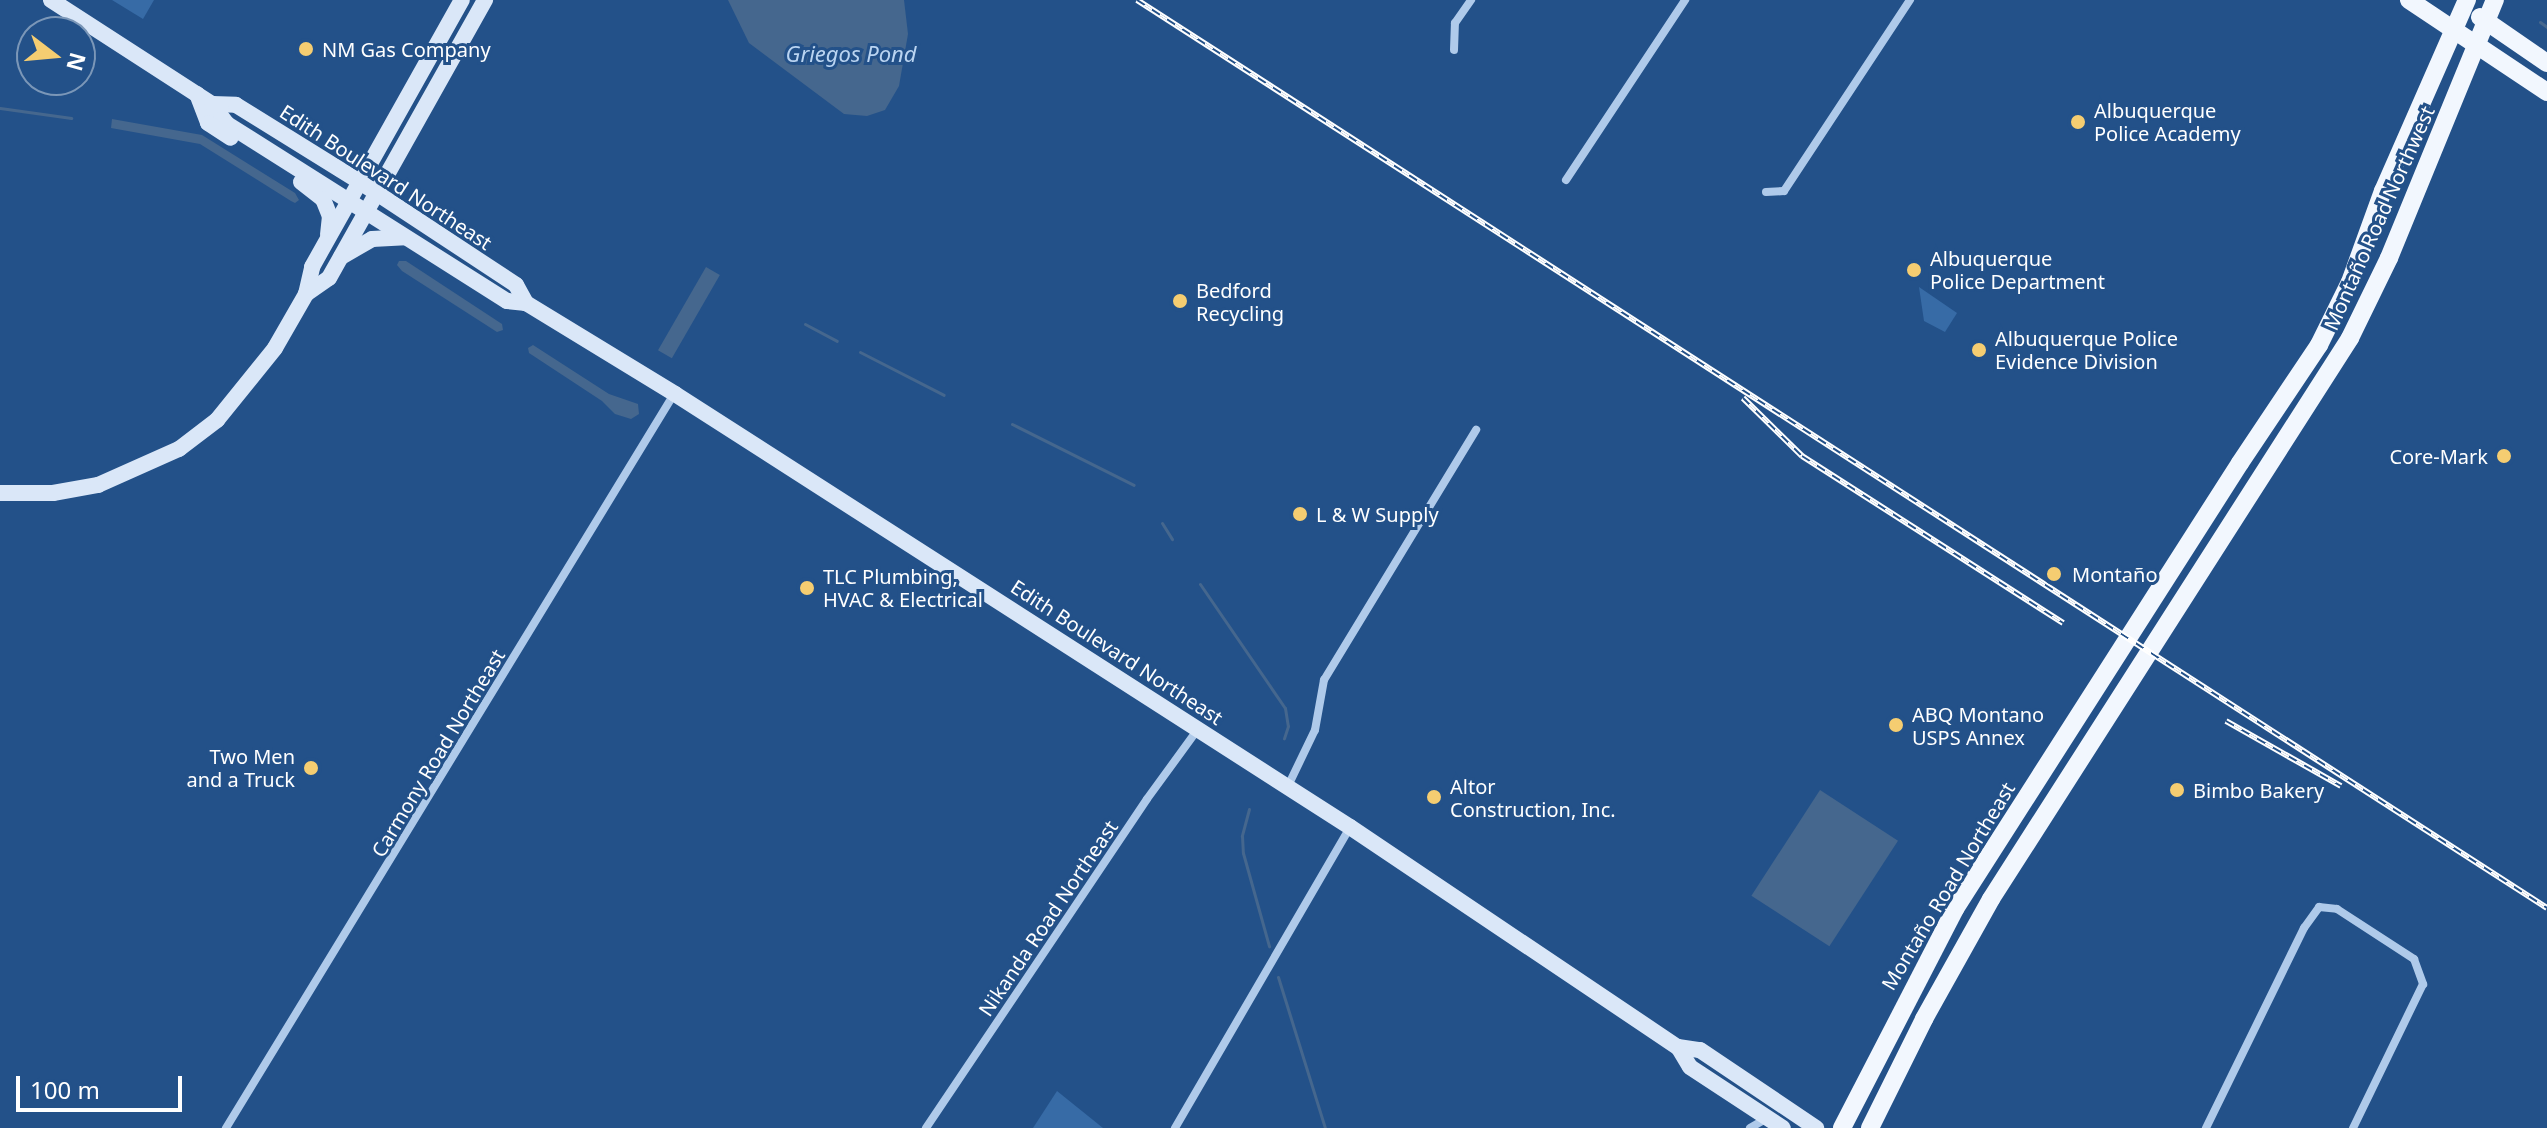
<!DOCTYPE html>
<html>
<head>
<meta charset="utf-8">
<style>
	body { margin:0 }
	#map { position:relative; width:2547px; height:1128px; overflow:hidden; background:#235189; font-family:"Noto Sans",sans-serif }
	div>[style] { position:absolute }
	.green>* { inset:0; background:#376ba6 }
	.water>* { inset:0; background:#45678e; transform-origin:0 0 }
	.stream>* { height:3px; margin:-1.5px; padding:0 1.5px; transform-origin:1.5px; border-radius:1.5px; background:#45678e }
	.street>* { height:8px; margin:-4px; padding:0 4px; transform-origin:4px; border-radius:4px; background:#afcaea }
	.secondary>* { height:16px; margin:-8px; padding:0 8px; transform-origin:8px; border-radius:8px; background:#dae7f8 }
	.primary>* { height:18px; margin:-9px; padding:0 9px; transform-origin:9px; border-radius:9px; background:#f2f7fe }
	.rail>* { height:6px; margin-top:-3px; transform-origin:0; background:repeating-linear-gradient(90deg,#235189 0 9px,#fff 0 18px); box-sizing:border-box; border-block:2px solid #fff }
	.dots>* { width:22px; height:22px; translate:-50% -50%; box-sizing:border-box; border:4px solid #235189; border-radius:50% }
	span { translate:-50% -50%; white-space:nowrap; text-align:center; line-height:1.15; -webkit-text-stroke:6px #235189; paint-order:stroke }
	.poi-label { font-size:20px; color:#fff }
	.left { translate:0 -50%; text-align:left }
	.right { translate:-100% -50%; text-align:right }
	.street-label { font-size:20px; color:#fff }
	.water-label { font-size:22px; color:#bad4f1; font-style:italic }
	.north { position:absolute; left:16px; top:16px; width:80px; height:80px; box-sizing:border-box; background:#235189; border:2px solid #7b97b8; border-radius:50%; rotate:106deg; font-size:22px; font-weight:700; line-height:32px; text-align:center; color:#fff }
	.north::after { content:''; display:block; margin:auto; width:28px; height:36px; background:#f5cd71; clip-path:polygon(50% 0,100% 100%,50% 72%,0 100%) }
	.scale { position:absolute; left:16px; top:1076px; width:166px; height:36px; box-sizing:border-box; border:4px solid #fff; border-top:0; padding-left:10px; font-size:24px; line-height:28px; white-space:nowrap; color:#fff; -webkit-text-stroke:6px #235189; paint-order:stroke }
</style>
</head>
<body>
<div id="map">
	<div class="green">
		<i style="clip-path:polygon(112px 0,154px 0,143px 19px)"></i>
		<i style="clip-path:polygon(1919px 287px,1957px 313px,1945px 332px,1924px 321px)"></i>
		<i style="clip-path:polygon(1057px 1091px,1103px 1128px,1033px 1128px)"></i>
	</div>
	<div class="water">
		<i style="clip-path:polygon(728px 0,904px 0,908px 34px,899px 86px,885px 110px,867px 116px,844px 114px,749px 43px)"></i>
		<i style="clip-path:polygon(112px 119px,202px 135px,295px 193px,299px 200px,295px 203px,291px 201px,200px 144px,111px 128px)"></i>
		<i style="clip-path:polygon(399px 261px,406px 261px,502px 324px,503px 330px,497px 332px,402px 271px,397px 265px)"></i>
		<i style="left:706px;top:267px;width:16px;height:96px;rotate:30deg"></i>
		<i style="clip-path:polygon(533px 345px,609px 394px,638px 404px,639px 414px,631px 419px,615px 414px,602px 401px,529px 353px,528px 348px)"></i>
		<i style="left:1820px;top:790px;width:93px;height:126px;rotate:33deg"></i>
	</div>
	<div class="stream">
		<i style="left:2540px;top:22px;width:9px;rotate:36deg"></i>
		<i style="left:0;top:108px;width:72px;rotate:8deg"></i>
		<i style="left:805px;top:324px;width:36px;rotate:28deg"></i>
		<i style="left:860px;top:352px;width:94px;rotate:27.1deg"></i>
		<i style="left:1012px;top:424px;width:136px;rotate:26.6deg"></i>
		<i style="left:1162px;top:523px;width:19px;rotate:58deg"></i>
		<i style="left:1200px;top:584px;width:150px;rotate:55.6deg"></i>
		<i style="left:1285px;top:708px;width:18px;rotate:81deg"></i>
		<i style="left:1288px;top:726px;width:13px;rotate:108deg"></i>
		<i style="left:1249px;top:809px;width:28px;rotate:105deg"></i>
		<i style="left:1242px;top:836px;width:17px;rotate:87deg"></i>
		<i style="left:1243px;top:853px;width:97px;rotate:74.4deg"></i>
		<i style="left:1278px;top:977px;width:158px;rotate:72.7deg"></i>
	</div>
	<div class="street">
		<i style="left:1454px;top:50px;width:27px;rotate:-88deg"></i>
		<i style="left:1455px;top:23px;width:28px;rotate:-55deg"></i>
		<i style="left:1566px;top:180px;width:216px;rotate:-56.5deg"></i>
		<i style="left:1766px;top:192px;width:18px;rotate:-3deg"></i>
		<i style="left:1784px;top:191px;width:229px;rotate:-56.6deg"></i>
		<i style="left:1288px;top:786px;width:62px;rotate:-64.3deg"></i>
		<i style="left:1315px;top:730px;width:51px;rotate:-79.8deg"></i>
		<i style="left:1324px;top:680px;width:293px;rotate:-58.7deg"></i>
		<i style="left:226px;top:1128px;width:860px;rotate:-58.6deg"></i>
		<i style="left:926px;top:1128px;width:396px;rotate:-56.1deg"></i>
		<i style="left:1147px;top:799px;width:87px;rotate:-53.9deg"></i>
		<i style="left:1175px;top:1128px;width:348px;rotate:-59.8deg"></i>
		<i style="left:1750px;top:1128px;width:20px;rotate:-30deg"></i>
		<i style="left:2206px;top:1128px;width:223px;rotate:-63.9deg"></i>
		<i style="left:2304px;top:928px;width:26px;rotate:-54deg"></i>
		<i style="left:2319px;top:907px;width:18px;rotate:6deg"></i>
		<i style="left:2337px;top:909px;width:92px;rotate:33deg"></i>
		<i style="left:2414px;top:959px;width:27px;rotate:70deg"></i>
		<i style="left:2423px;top:984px;width:160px;rotate:115.9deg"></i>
	</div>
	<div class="secondary">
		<i style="left:51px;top:0;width:192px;rotate:32.9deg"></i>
		<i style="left:212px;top:104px;width:25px;rotate:53deg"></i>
		<i style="left:227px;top:124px;width:331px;rotate:32.3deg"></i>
		<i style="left:507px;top:301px;width:19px;rotate:6deg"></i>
		<i style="left:526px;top:303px;width:175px;rotate:31.4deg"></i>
		<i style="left:675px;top:394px;width:802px;rotate:32.68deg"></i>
		<i style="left:1350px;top:827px;width:395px;rotate:33.9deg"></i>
		<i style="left:1678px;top:1047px;width:23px;rotate:59deg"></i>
		<i style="left:1690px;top:1067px;width:111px;rotate:33.3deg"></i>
		<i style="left:197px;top:94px;width:31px;rotate:69deg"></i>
		<i style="left:208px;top:123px;width:27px;rotate:33deg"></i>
		<i style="left:212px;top:104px;width:24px;rotate:2deg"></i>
		<i style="left:236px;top:105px;width:146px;rotate:31.8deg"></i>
		<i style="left:360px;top:182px;width:187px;rotate:33.4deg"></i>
		<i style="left:516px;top:285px;width:21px;rotate:61deg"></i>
		<i style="left:301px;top:182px;width:28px;rotate:38deg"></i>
		<i style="left:323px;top:199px;width:18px;rotate:68deg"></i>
		<i style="left:330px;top:216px;width:19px;rotate:96deg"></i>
		<i style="left:341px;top:257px;width:36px;rotate:-30deg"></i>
		<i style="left:372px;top:239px;width:33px;rotate:-3deg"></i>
		<i style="left:306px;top:294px;width:28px;rotate:-35deg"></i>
		<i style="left:329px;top:278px;width:319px;rotate:-60.7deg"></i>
		<i style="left:0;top:493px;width:53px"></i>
		<i style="left:53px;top:493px;width:46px;rotate:-10.1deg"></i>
		<i style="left:98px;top:485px;width:89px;rotate:-24deg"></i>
		<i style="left:179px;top:449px;width:48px;rotate:-37.3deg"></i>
		<i style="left:217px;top:420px;width:92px;rotate:-51.1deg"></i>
		<i style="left:275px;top:348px;width:62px;rotate:-60.1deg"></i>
		<i style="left:306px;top:294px;width:28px;rotate:-77deg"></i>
		<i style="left:312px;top:267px;width:306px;rotate:-60.7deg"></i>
		<i style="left:1678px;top:1047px;width:22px;rotate:8deg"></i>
		<i style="left:1700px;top:1050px;width:140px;rotate:33.9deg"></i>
	</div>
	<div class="primary">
		<i style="left:2409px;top:0;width:166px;rotate:33.7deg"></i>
		<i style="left:2480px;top:17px;width:81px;rotate:34.5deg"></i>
		<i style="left:1842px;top:1128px;width:246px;rotate:-62.7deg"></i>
		<i style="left:1955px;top:909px;width:529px;rotate:-57.42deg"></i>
		<i style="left:2240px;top:463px;width:142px;rotate:-56.2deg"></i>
		<i style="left:2319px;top:345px;width:70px;rotate:-63.8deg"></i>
		<i style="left:2350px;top:282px;width:97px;rotate:-70.1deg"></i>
		<i style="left:2383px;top:191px;width:209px;rotate:-66.3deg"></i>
		<i style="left:1870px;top:1128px;width:122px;rotate:-63.6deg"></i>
		<i style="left:1924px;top:1019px;width:137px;rotate:-60.8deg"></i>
		<i style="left:1991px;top:899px;width:666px;rotate:-57.38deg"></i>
		<i style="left:2350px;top:338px;width:89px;rotate:-64deg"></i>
		<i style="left:2389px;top:258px;width:279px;rotate:-67.7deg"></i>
	</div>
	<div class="rail">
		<i style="left:1137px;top:0;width:1677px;rotate:32.78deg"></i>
		<i style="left:1743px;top:398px;width:83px;rotate:44.5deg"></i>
		<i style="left:1802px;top:456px;width:310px;rotate:32.6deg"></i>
		<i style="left:2226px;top:721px;width:132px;rotate:29.5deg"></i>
	</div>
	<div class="dots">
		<i style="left:306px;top:49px;background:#f5cd71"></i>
		<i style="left:2078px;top:122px;background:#f5cd71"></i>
		<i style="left:1914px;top:270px;background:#f5cd71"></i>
		<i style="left:1180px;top:301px;background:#f5cd71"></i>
		<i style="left:1979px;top:350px;background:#f5cd71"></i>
		<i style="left:2504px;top:456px;background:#f5cd71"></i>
		<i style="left:1300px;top:514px;background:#f5cd71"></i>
		<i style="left:2054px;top:574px;background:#f5cd71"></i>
		<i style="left:807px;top:588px;background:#f5cd71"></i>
		<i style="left:1896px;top:725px;background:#f5cd71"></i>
		<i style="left:311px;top:768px;background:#f5cd71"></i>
		<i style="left:2177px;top:790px;background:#f5cd71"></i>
		<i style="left:1434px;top:797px;background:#f5cd71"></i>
	</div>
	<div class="poi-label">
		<span class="left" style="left:322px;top:49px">NM Gas Company</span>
		<span class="left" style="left:2094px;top:122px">Albuquerque<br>Police Academy</span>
		<span class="left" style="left:1930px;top:270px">Albuquerque<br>Police Department</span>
		<span class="left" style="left:1196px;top:302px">Bedford<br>Recycling</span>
		<span class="left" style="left:1995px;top:350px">Albuquerque Police<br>Evidence Division</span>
		<span class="right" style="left:2488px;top:456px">Core-Mark</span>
		<span class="left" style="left:1316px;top:514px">L &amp; W Supply</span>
		<span class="left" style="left:2072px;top:574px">Montaño</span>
		<span class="left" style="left:823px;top:588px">TLC Plumbing,<br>HVAC &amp; Electrical</span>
		<span class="left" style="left:1912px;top:726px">ABQ Montano<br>USPS Annex</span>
		<span class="right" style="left:295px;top:768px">Two Men<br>and a Truck</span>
		<span class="left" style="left:1450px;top:798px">Altor<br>Construction, Inc.</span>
		<span class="left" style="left:2193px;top:790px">Bimbo Bakery</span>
	</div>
	<div class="street-label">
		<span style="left:386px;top:177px;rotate:33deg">Edith Boulevard Northeast</span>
		<span style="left:2379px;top:218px;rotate:-66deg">Montaño Road Northwest</span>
		<span style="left:1117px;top:652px;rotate:33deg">Edith Boulevard Northeast</span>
		<span style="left:438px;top:753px;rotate:-59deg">Carmony Road Northeast</span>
		<span style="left:1948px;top:886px;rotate:-59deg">Montaño Road Northeast</span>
		<span style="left:1048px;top:918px;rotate:-56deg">Nikanda Road Northeast</span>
	</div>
	<div class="water-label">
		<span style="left:851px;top:54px">Griegos Pond</span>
	</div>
	<div class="north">N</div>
	<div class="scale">100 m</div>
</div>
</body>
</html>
